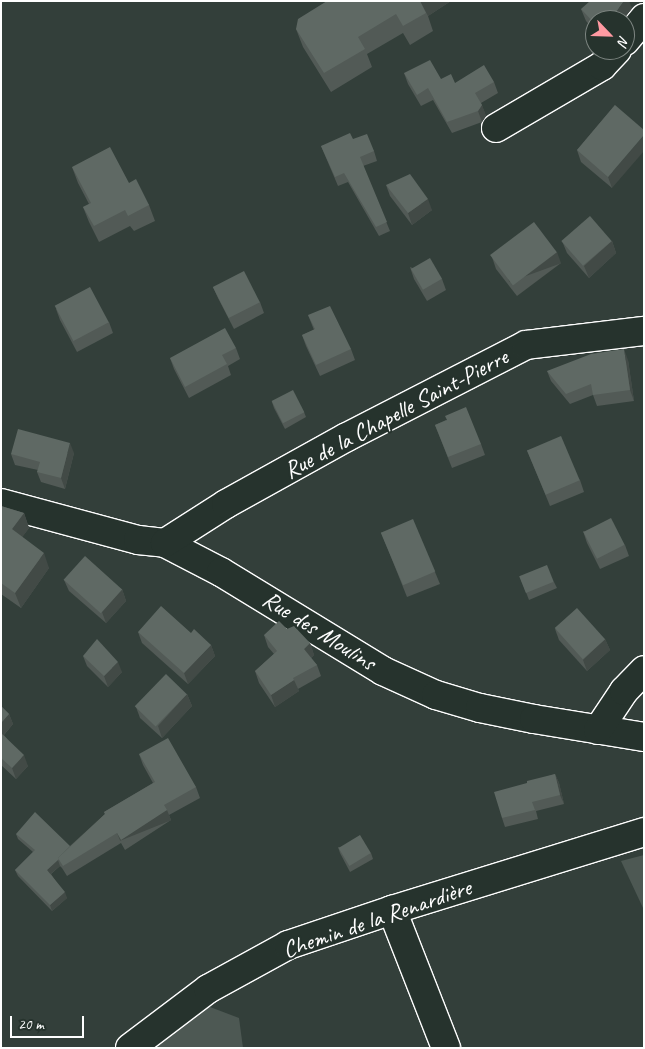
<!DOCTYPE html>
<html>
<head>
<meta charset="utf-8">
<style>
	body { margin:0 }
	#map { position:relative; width:645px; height:1049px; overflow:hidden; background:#333f3a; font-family:Caveat,sans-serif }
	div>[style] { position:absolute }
	.green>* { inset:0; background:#4d5853 }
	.roads { filter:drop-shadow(1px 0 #fff) drop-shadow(-1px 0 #fff) drop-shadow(0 1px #fff) drop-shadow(0 -1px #fff) }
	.minor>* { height:28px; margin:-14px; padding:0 14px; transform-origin:14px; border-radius:14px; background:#26332d }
	.wall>* { inset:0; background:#525a56 }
	.shaded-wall>* { inset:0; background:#424a46; transform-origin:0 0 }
	.building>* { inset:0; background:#5f6964; transform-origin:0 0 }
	span { translate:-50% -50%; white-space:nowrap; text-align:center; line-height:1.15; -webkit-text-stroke:4px #26332d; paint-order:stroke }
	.street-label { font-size:24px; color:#fff }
	.frame { position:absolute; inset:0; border:2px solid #fff; pointer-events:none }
	.north { position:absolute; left:585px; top:10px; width:50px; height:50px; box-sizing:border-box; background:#26332d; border:1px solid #7d8581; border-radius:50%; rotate:114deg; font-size:14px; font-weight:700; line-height:20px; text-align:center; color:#fff }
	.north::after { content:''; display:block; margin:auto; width:18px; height:22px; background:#ff9aa2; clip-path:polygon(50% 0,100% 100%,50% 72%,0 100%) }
	.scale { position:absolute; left:10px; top:1016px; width:74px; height:22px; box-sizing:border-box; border:2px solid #fff; border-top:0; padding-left:6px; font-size:15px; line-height:18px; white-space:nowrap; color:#fff; -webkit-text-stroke:4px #26332d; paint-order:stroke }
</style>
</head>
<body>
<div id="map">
	<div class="green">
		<i style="clip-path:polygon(644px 855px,644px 910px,621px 861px)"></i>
		<i style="clip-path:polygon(210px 1007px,239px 1018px,243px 1048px,156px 1048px,192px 1012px)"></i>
	</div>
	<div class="roads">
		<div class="minor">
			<i style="left:625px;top:41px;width:30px;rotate:-50deg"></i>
			<i style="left:496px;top:128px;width:123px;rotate:-30.3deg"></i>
			<i style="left:602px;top:66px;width:22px;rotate:-47deg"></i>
			<i style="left:1px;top:503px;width:142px;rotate:15.1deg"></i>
			<i style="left:138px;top:540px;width:27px;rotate:6deg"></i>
			<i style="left:165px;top:543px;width:63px;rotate:27.4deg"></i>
			<i style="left:221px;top:572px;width:190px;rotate:31.4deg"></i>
			<i style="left:383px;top:671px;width:58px;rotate:24.4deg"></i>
			<i style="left:436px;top:695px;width:46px;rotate:16.5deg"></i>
			<i style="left:480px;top:708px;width:55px;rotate:11.5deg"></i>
			<i style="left:534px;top:719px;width:111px;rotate:9.3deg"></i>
			<i style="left:165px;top:543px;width:72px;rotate:-32.6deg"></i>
			<i style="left:226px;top:504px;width:138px;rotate:-29deg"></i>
			<i style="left:347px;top:437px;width:201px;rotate:-27.2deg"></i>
			<i style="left:526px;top:345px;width:119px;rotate:-6.8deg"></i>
			<i style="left:598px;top:730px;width:47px;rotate:-56.3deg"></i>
			<i style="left:624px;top:691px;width:29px;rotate:-46deg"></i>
			<i style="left:392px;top:910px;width:148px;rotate:68.6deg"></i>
			<i style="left:130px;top:1048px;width:98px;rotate:-37.1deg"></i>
			<i style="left:208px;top:989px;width:91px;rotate:-28.8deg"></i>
			<i style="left:288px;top:945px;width:110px;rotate:-18.6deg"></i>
			<i style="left:392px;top:910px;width:264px;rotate:-17.2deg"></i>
		</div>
	</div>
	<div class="wall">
		<i style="clip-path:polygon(327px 1px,451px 1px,428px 16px,433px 31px,410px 45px,403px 33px,367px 54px,372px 67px,331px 92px,303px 47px,296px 29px)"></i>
		<i style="clip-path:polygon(632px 8px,623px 20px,595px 20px,595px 31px,586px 21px,581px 9px)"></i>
		<i style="clip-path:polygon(404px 73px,441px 79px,455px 83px,494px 82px,498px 93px,481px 103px,486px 116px,482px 122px,452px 133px,433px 100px,421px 106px,408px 84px)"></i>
		<i style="clip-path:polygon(615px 105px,612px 188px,581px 162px,577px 150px)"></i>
		<i style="clip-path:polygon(353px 139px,374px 151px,377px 161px,363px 166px,390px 231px,379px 236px,348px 182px,338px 186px,321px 146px)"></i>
		<i style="clip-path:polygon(72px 167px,129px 183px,149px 205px,155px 221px,134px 231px,130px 226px,99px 242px,89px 222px,83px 207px,89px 204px,78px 183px)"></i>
		<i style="clip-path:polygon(386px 185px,432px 210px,412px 225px,390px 196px)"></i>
		<i style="clip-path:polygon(562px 241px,612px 241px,616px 253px,589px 278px,567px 253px)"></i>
		<i style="clip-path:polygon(492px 257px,561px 263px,517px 296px,496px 269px)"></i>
		<i style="clip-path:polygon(410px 267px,442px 279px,446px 290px,427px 301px,414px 279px)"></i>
		<i style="clip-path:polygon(213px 287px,260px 302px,264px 313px,234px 329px,218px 298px)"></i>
		<i style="clip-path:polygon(56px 309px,109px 322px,113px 333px,77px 352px,60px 320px)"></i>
		<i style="clip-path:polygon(308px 315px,351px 349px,355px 360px,320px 376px,306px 346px,302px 335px,314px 330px)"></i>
		<i style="clip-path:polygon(236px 348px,240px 359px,228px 366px,231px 375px,189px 398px,174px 369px,170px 358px)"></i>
		<i style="clip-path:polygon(628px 360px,634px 401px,597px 406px,593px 395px,570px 404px,551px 381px,547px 371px)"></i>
		<i style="clip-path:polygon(272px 402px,304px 412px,306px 417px,285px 429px,274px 408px)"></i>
		<i style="clip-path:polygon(446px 420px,481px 444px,485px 455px,452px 468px,435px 425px)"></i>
		<i style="clip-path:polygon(527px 450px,580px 480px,584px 492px,550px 506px)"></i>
		<i style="clip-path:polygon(74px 453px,65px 489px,41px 482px,37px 472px,38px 470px,15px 465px,11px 454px)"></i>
		<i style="clip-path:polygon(1px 506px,24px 513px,29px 528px,22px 537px,49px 568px,21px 608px,1px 594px)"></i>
		<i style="clip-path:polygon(583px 531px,625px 545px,629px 556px,600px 569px,587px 543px)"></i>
		<i style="clip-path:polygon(381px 532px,435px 572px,440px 584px,407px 597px)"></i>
		<i style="clip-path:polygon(520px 577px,554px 582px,557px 588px,529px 600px)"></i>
		<i style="clip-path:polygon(64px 580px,122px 589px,126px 601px,106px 623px,69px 591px)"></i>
		<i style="clip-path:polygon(287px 629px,310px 643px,314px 655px,311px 658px,317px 665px,321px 676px,298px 689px,299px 691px,275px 707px,259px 683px,255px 671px,274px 654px,268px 647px,264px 635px)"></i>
		<i style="clip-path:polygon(555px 629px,605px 639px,610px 650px,587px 671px,559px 640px)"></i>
		<i style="clip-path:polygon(138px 632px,191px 633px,211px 645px,215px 656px,188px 684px,142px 643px)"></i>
		<i style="clip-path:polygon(83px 656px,122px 672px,108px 687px,87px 666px)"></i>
		<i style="clip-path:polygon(187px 694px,192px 706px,162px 738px,140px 718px,136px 707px)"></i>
		<i style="clip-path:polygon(1px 706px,9px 714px,13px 724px,4px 735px,28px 766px,16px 779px,1px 765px)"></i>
		<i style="clip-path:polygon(139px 754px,196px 787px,200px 798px,169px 815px,171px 820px,125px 850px,121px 843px,67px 876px,62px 868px,60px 866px,51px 874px,67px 898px,52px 911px,18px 876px,15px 870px,33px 852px,18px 839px,16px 834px,70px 846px,105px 814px,104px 812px,153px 783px,143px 765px)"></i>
		<i style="clip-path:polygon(555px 774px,559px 783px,564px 804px,536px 811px,538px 819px,505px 827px,502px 818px,527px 783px)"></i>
		<i style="clip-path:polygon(338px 847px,371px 853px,373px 859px,350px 872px,340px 853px)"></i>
	</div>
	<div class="shaded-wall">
		<i style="clip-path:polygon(420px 1px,451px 1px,428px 16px)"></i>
		<i style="clip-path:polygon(624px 1px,629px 1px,632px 8px,623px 20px,610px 20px)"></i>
		<i style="clip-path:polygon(482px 105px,486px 116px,482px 122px,478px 111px)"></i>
		<i style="clip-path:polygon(644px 135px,644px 151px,612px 188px,608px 177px)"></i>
		<i style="clip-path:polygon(428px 199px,432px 210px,412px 225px,408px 213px)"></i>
		<i style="clip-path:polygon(612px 241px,616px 253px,589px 278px,584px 266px)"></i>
		<i style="left:557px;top:252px;width:12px;height:55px;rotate:70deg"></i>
		<i style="clip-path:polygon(624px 349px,628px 360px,634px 401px,630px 390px)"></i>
		<i style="clip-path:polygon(70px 443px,74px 453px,65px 489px,61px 478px)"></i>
		<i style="clip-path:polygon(24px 513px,29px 528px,17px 544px,12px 529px)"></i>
		<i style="clip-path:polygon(44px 553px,49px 568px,21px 608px,15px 593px)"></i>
		<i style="clip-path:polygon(122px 589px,126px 601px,106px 623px,102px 612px)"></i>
		<i style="clip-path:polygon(605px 639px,610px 650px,587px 671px,583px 660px)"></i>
		<i style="clip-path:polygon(310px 643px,314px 655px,308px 660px,304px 649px)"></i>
		<i style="clip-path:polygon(211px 645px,215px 656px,188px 684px,184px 673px)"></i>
		<i style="clip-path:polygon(118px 662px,122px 672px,108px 687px,104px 676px)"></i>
		<i style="clip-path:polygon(294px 680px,299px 691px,275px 707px,271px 695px)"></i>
		<i style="clip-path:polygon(187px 694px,192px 706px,162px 738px,158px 726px)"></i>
		<i style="clip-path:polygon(9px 714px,13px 724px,1px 738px,1px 723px)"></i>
		<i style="clip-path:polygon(24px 755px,28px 766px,16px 779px,12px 768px)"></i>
		<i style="clip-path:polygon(555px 774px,559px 783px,564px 804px,560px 795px)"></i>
		<i style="left:167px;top:810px;width:11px;height:55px;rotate:68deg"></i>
		<i style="clip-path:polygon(58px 860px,60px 866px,49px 875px,47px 870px)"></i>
		<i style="clip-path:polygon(65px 892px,67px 898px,52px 911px,50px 905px)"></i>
	</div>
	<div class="building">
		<i style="clip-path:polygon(327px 1px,420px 1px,426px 13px,403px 26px,396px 14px,358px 37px,365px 49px,324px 73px,296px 29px,298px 19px)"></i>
		<i style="clip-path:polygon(590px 1px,624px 1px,610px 20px,595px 20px,595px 24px,581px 9px)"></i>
		<i style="clip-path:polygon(430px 60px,441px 79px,451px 74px,455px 83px,484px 65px,494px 82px,475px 93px,482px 105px,478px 111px,447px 122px,428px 88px,417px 95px,404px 73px)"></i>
		<i style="clip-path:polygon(615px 105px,644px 130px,644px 135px,608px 177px,577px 150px)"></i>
		<i style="clip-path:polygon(350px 133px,353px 139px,367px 134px,374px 151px,360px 157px,387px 222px,376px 227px,344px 173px,335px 177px,321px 146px)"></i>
		<i style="clip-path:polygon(110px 147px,129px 183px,136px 179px,149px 205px,128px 216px,125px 210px,94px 226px,83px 207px,91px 203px,72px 167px)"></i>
		<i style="clip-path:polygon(410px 174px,428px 199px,408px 213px,386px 185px)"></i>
		<i style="left:590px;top:216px;width:33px;height:38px;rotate:49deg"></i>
		<i style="left:534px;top:222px;width:38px;height:55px;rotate:53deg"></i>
		<i style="left:430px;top:258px;width:24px;height:22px;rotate:60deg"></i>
		<i style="left:244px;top:271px;width:35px;height:35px;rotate:63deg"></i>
		<i style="left:90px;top:287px;width:40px;height:40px;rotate:62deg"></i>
		<i style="clip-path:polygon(330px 306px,351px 349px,316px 365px,302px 335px,315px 329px,308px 315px)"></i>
		<i style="clip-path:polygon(225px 328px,236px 348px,222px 355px,227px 364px,185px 387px,170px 358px)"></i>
		<i style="clip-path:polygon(624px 349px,630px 390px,593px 395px,591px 384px,566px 394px,547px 371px,591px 354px)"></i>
		<i style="left:293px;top:390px;width:25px;height:24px;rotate:63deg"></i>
		<i style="clip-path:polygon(466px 407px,481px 444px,448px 457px,435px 425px,447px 420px,445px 416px)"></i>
		<i style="clip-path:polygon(18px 429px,70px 443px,61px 478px,37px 472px,40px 462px,11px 454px)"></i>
		<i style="left:561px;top:436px;width:48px;height:37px;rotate:67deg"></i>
		<i style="clip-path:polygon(1px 506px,24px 513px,12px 529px,44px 553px,15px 593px,1px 583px)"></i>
		<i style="left:611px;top:518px;width:30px;height:31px;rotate:63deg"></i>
		<i style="left:413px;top:519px;width:57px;height:35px;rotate:67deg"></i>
		<i style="left:85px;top:556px;width:50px;height:32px;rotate:42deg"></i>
		<i style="left:547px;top:565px;width:18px;height:30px;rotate:68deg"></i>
		<i style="clip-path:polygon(161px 606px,191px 633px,194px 629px,211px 645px,184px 673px,138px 632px)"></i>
		<i style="left:577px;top:608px;width:42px;height:30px;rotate:48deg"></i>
		<i style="clip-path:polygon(279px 621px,287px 629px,294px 626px,310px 643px,304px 649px,317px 665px,293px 678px,294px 680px,271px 695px,255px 671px,277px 651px,264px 635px)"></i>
		<i style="clip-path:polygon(97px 639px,118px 662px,104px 676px,83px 656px)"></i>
		<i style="left:166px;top:674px;width:29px;height:45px;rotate:44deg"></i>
		<i style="clip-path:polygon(1px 706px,9px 714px,1px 723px)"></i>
		<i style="clip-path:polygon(1px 733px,24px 755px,12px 768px,1px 758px)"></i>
		<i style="clip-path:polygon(168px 738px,196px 787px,164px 805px,167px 810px,121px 840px,117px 833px,63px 866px,58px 858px,105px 814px,104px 812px,155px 782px,139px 754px)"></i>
		<i style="clip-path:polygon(555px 774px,560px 795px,532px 802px,535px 810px,502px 818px,494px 792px,527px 783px,527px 781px)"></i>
		<i style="clip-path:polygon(35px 812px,70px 846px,58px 858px,59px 859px,47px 870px,65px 892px,50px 905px,15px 870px,35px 850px,16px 834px)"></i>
		<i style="left:360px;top:835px;width:21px;height:25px;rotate:59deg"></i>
	</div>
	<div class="street-label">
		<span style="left:396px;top:414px;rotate:-28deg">Rue de la Chapelle Saint-Pierre</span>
		<span style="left:319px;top:631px;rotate:32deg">Rue des Moulins</span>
		<span style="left:377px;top:919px;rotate:-19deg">Chemin de la Renardière</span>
	</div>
	<div class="frame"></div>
	<div class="north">N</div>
	<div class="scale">20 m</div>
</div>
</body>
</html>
